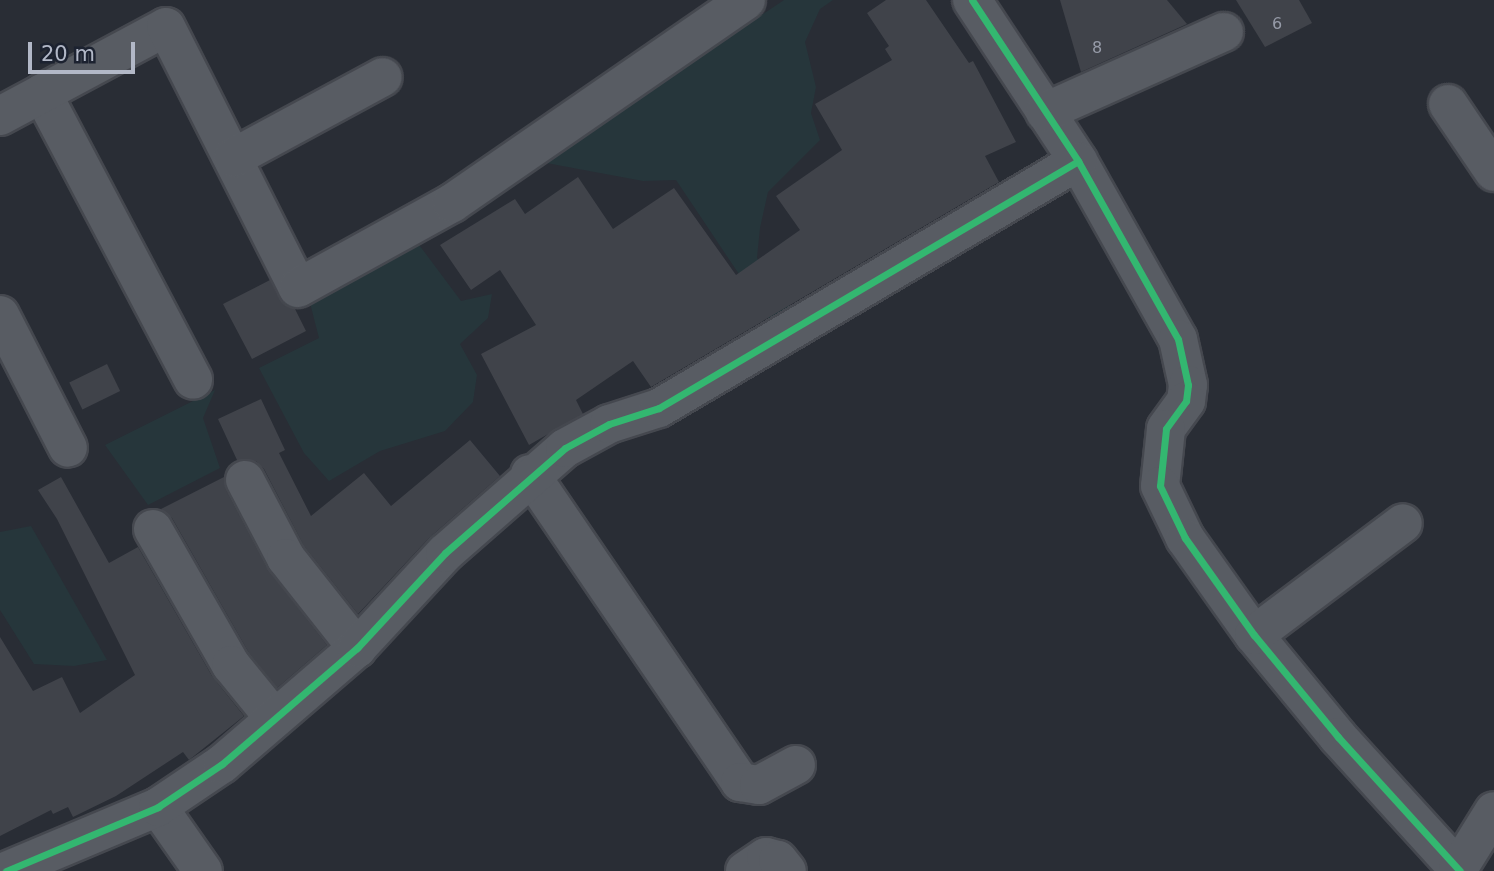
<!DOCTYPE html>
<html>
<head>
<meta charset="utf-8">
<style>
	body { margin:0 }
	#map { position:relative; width:1494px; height:871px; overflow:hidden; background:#292d35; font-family:"DejaVu Sans",sans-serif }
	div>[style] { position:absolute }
	.green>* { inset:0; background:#26363b }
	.building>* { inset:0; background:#40434a; transform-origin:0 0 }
	.roads { filter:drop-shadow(2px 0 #45484f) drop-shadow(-2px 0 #45484f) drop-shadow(0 2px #45484f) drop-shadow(0 -2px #45484f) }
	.minor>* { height:38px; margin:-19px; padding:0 19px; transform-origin:19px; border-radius:19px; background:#585c63 }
	.cycleway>* { height:7px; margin:-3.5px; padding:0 3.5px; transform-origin:3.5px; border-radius:3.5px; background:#33b770 }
	span { translate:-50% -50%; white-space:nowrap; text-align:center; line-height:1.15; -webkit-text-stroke:5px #1c2230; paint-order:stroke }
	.number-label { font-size:16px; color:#969ba8 }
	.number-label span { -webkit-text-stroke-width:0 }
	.scale { position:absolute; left:28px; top:42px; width:107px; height:32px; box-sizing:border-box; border:4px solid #b2b8c7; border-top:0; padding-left:9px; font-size:21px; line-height:24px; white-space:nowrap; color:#b2b8c7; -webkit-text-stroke:5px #1c2230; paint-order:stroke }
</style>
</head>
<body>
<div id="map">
	<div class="green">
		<i style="clip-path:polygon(784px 0,833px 0,820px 9px,805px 42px,816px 87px,811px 113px,820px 140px,768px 192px,760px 228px,757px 258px,794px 312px,773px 325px,676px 180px,643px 181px,541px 162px)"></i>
		<i style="clip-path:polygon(417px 242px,461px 301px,492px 294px,488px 318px,460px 344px,477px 375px,473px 402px,445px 431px,380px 451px,329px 481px,304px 453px,259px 368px,319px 338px,310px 303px)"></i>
		<i style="clip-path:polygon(215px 390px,203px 418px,220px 468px,148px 505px,105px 445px)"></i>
		<i style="clip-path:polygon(31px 526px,107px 660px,74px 666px,34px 664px,0 610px,0 532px)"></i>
	</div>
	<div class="building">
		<i style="clip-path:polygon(886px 0,926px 0,969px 63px,973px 61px,1016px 142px,985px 156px,999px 182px,651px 387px,633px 361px,576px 400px,583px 414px,529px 445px,481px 354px,536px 325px,500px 270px,471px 290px,440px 245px,515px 199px,525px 214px,578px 177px,613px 229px,674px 188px,736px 275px,800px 230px,776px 196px,842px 150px,815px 104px,892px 60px,885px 49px,889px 46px,867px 13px)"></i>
		<i style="clip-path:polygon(1060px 0,1167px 0,1187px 24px,1081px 72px)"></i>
		<i style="clip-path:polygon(1236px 0,1299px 0,1312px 23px,1265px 47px)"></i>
		<i style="clip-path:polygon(270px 280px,279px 298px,295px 309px,306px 331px,252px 359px,223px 304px)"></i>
		<i style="left:107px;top:364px;width:30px;height:42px;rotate:64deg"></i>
		<i style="clip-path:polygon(261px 399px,285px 450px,279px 453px,311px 516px,364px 473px,391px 506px,470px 440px,500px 476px,429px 538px,358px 614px,304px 546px,264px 469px,256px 461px,237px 460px,218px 419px)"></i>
		<i style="clip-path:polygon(61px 477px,109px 563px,138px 547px,212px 676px,244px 716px,189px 760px,183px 752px,116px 796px,73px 817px,68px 807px,53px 814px,51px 810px,0 836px,0 637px,33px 691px,62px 677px,80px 713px,135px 675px,57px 519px,38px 490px)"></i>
		<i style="clip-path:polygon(224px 477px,226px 490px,267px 568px,327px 645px,277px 688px,249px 653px,172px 518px,161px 509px)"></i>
	</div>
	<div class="roads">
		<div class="minor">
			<i style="left:972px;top:0;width:193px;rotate:56.6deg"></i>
			<i style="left:1078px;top:161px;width:204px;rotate:60.7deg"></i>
			<i style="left:1178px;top:339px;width:47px;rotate:77.7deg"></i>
			<i style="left:1188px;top:385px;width:16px;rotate:97deg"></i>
			<i style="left:1186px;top:401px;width:34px;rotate:126deg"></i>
			<i style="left:1166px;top:429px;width:57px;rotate:96deg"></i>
			<i style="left:1160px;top:486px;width:58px;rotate:64.3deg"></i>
			<i style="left:1185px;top:538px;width:119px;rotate:54.6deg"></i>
			<i style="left:1254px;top:635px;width:132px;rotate:50.5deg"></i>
			<i style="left:1338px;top:737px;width:181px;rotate:47.7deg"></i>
			<i style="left:42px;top:93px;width:324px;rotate:62.2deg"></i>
			<i style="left:1448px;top:104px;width:82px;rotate:55.9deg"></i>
			<i style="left:1045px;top:112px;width:196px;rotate:-24.1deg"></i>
			<i style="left:0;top:116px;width:188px;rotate:-28.2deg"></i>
			<i style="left:166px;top:27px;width:292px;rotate:63.2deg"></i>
			<i style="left:298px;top:288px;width:176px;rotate:-28.9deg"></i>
			<i style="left:452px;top:203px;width:357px;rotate:-34.6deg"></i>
			<i style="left:233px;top:158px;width:170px;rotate:-28.4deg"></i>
			<i style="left:0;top:315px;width:149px;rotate:62.9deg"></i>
			<i style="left:530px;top:474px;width:373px;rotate:55.7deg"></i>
			<i style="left:740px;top:782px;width:19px;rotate:9deg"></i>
			<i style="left:759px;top:785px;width:42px;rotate:-28.4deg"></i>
			<i style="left:245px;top:480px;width:88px;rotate:62.3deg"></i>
			<i style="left:286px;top:558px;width:115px;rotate:51.7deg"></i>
			<i style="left:153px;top:529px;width:157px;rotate:60.2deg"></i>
			<i style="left:231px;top:665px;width:68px;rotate:50.9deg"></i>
			<i style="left:1254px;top:635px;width:186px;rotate:-36.9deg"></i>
			<i style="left:158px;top:807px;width:78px;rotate:54.9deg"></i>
			<i style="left:1458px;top:869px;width:68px;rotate:-58.2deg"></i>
			<i style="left:6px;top:871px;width:165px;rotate:-22.8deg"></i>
			<i style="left:158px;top:807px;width:77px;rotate:-33.9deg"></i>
			<i style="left:222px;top:764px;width:178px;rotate:-40.7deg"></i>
			<i style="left:357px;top:648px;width:129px;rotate:-47.2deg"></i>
			<i style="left:445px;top:553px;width:159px;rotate:-41.2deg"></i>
			<i style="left:565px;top:448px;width:50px;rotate:-28.6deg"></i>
			<i style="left:609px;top:424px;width:52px;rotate:-17.7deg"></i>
			<i style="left:659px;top:408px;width:486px;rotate:-30.5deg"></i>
			<i style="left:745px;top:871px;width:25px;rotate:-34deg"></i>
			<i style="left:766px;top:857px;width:12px;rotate:14deg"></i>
			<i style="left:778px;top:860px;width:14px;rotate:51deg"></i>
		</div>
	</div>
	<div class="cycleway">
		<i style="left:972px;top:0;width:193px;rotate:56.6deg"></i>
		<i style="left:1078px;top:161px;width:204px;rotate:60.7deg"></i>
		<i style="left:1178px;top:339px;width:47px;rotate:77.7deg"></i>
		<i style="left:1188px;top:385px;width:16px;rotate:97deg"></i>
		<i style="left:1186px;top:401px;width:34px;rotate:126deg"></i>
		<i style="left:1166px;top:429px;width:57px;rotate:96deg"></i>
		<i style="left:1160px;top:486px;width:58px;rotate:64.3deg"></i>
		<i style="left:1185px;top:538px;width:119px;rotate:54.6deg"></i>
		<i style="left:1254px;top:635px;width:132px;rotate:50.5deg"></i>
		<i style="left:1338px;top:737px;width:181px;rotate:47.7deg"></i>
		<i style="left:6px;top:871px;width:165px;rotate:-22.8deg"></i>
		<i style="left:158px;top:807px;width:77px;rotate:-33.9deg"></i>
		<i style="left:222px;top:764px;width:178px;rotate:-40.7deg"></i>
		<i style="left:357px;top:648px;width:129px;rotate:-47.2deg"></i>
		<i style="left:445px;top:553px;width:159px;rotate:-41.2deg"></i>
		<i style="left:565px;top:448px;width:50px;rotate:-28.6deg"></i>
		<i style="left:609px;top:424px;width:52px;rotate:-17.7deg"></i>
		<i style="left:659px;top:408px;width:486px;rotate:-30.5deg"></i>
	</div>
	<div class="number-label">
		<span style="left:1277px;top:24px">6</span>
		<span style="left:1097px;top:48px">8</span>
	</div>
	<div class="scale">20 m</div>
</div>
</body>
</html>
